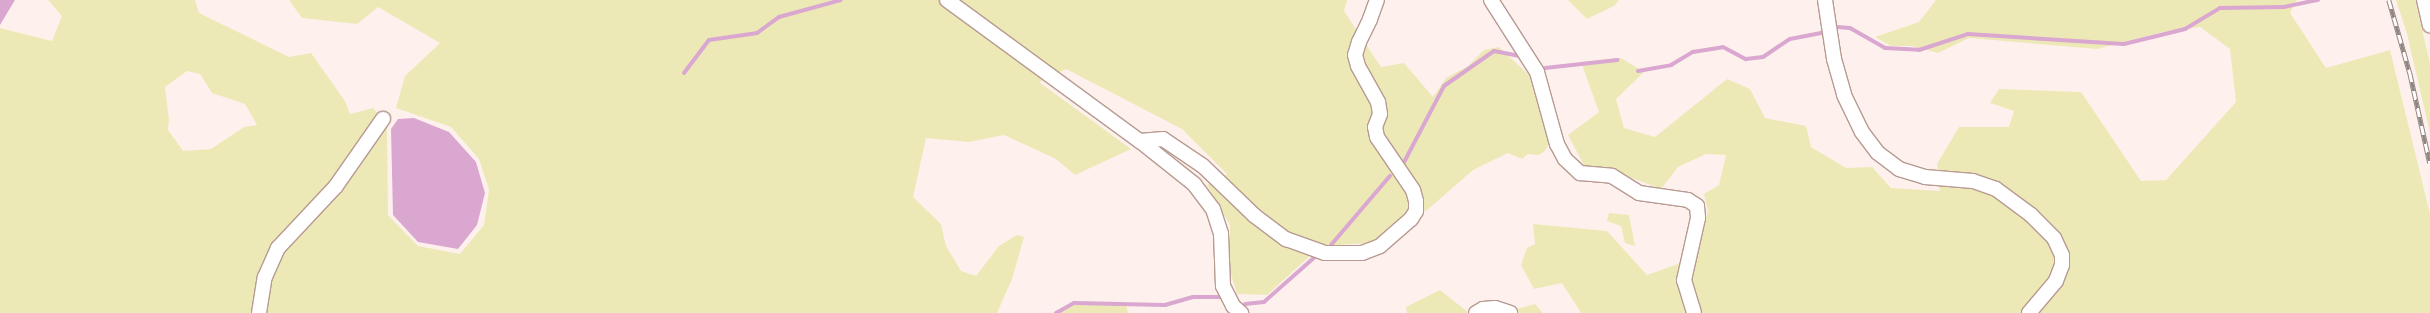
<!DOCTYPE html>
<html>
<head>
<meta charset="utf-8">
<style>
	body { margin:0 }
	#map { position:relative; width:2430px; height:313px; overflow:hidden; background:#fef1ed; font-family:Karla,sans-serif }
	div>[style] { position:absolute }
	.green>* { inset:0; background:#ede9b7 }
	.water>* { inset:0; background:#daa7d1 }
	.stream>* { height:4px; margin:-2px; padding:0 2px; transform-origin:2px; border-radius:2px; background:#daa7d1 }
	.roads { filter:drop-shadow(1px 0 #b79a91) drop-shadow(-1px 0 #b79a91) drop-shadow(0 1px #b79a91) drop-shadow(0 -1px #b79a91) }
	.minor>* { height:14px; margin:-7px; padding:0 7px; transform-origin:7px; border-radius:7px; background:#fff }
	.rail>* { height:4.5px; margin-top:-2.25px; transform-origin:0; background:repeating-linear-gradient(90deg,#fff 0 9px,#918682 0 18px); box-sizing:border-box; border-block:1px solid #918682 }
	span { translate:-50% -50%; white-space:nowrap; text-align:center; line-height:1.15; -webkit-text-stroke:3.5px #fff; paint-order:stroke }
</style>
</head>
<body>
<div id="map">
	<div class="green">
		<i style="clip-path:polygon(evenodd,48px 0,195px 0,199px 13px,289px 57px,311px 53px,345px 101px,350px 114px,373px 108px,387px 125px,388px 215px,418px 246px,460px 254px,484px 225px,489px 190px,479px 159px,451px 127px,396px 108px,405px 76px,440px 43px,378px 7px,357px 24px,302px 18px,289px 0,1347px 0,1344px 11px,1381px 67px,1404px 63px,1433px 97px,1446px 78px,1468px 66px,1484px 50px,1499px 47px,1529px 75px,1549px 144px,1544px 152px,1538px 155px,1528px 154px,1522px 159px,1508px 153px,1473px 170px,1426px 211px,1409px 209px,1371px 243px,1321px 246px,1267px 295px,1237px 294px,1230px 271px,1230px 225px,1207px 185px,1227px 174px,1182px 129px,1066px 69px,1039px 82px,1131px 149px,1075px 175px,1056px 159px,1004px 135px,969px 142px,926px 138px,913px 197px,941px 224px,946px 246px,961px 271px,976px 276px,999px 246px,1017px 235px,1024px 237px,1012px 279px,997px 313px,0 313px,0 28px,52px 41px,62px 16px,48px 0,187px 71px,200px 74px,212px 93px,245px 104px,257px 125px,244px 127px,211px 149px,183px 151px,168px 130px,169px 119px,165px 87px,187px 71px)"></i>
		<i style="clip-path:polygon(1568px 0,1619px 0,1614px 6px,1587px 19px)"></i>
		<i style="clip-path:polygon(1936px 0,2297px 0,2290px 13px,2326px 68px,2390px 50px,2430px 214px,2430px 313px,1581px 313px,1562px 283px,1534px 289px,1521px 265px,1527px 248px,1535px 244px,1533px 224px,1607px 231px,1647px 275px,1692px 259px,1708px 211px,1704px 194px,1719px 185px,1726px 155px,1706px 154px,1678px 167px,1661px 189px,1611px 170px,1585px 167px,1568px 135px,1599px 112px,1581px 62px,1621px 58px,1644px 72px,1616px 99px,1624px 128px,1655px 137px,1727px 79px,1750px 89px,1765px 118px,1806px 126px,1811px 147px,1846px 168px,1872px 167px,1891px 188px,1940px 191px,1937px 164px,1959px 127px,2009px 127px,2014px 111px,1990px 103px,1999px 89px,2081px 92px,2141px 181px,2166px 180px,2236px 102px,2230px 49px,2200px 27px,2163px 32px,2097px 49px,1969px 38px,1938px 53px,1912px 46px,1891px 46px,1875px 37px,1919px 22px)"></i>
		<i style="clip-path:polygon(2396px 0,2415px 0,2430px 63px,2430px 133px,2407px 34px)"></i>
		<i style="clip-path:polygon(1609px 213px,1629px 215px,1635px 246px,1625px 243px,1621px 226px,1607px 221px)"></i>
		<i style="clip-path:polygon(1440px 290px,1469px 313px,1407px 313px,1406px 307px)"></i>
		<i style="clip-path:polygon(1535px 304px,1543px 313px,1502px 313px)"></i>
		<i style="clip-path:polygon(1074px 305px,1126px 305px,1128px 313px,1060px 313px)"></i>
	</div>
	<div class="water">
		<i style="clip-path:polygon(0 0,15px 0,0 25px)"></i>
		<i style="clip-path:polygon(414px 118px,449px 132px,476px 162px,485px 193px,477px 225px,458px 249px,418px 242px,393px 215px,391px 129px,398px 119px)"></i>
	</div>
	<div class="stream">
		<i style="left:1837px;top:27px;width:13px;rotate:4deg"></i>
		<i style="left:1850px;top:28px;width:40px;rotate:29.7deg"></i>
		<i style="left:1885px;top:48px;width:34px;rotate:3deg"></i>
		<i style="left:1919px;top:50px;width:52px;rotate:-18.1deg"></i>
		<i style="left:1968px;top:34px;width:156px;rotate:3.7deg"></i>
		<i style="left:2124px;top:44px;width:63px;rotate:-13.8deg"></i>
		<i style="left:2185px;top:29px;width:41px;rotate:-31deg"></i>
		<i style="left:2220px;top:8px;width:64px;rotate:-0.9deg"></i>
		<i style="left:2284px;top:7px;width:35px;rotate:-12deg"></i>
		<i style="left:1545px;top:68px;width:73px;rotate:-6.3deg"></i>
		<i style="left:1638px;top:71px;width:34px;rotate:-10deg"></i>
		<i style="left:1671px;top:65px;width:26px;rotate:-31deg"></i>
		<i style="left:1693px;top:52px;width:30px;rotate:-9deg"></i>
		<i style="left:1723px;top:47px;width:26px;rotate:28deg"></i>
		<i style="left:1746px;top:59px;width:17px;rotate:-7deg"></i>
		<i style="left:1763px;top:57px;width:32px;rotate:-34deg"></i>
		<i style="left:1790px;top:39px;width:33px;rotate:-11deg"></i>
		<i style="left:684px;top:73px;width:41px;rotate:-52.9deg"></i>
		<i style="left:709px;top:40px;width:49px;rotate:-8.3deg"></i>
		<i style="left:757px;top:33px;width:27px;rotate:-36deg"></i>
		<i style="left:779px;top:17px;width:64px;rotate:-15.3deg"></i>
		<i style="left:1402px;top:166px;width:90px;rotate:-62.3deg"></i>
		<i style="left:1444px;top:86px;width:61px;rotate:-35deg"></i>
		<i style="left:1494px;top:51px;width:26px;rotate:11deg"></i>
		<i style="left:1331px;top:245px;width:91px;rotate:-49.5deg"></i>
		<i style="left:1245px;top:304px;width:19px;rotate:-6deg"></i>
		<i style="left:1264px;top:302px;width:69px;rotate:-41.5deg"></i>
		<i style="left:1056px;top:313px;width:21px;rotate:-29deg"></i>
		<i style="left:1074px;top:303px;width:91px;rotate:1.3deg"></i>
		<i style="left:1165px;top:305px;width:29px;rotate:-16deg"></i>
		<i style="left:1193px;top:297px;width:27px"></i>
	</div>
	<div class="roads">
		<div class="minor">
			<i style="left:947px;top:0;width:239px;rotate:36.2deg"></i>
			<i style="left:1140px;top:141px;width:69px;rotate:38.5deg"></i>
			<i style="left:1194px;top:184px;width:31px;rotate:53deg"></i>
			<i style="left:1213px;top:209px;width:26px;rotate:72deg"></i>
			<i style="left:1221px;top:234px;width:52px;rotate:87.8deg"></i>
			<i style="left:1223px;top:286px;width:22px;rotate:63deg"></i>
			<i style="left:1233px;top:306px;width:11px;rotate:41deg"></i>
			<i style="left:1491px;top:0;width:85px;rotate:57.4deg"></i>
			<i style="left:1537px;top:72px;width:75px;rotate:74.5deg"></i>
			<i style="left:1557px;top:144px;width:17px;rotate:62deg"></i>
			<i style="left:1565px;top:159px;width:21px;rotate:43deg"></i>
			<i style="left:1580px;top:173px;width:32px;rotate:5deg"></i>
			<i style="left:1612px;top:176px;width:32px;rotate:32deg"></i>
			<i style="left:1639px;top:193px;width:49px;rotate:8.1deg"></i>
			<i style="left:1688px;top:200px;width:11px;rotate:34deg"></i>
			<i style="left:1697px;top:206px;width:12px;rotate:85deg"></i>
			<i style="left:1698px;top:218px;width:64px;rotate:102.7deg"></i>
			<i style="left:1684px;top:280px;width:34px;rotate:73deg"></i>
			<i style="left:1825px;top:0;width:60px;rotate:81.3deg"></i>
			<i style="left:1834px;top:59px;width:37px;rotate:74deg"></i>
			<i style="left:1844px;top:95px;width:41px;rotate:64.1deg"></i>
			<i style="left:1862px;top:132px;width:26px;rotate:53deg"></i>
			<i style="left:1878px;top:153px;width:26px;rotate:37deg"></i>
			<i style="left:1899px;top:169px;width:27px;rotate:17deg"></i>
			<i style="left:1925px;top:177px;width:48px;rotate:4.8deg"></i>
			<i style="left:1973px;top:181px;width:24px;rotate:19deg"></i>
			<i style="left:1996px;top:189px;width:44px;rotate:36.6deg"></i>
			<i style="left:2031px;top:215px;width:33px;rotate:45deg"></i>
			<i style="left:2054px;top:238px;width:19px;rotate:65deg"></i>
			<i style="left:2062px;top:255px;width:10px;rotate:90deg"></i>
			<i style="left:2062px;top:265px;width:17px;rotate:111deg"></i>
			<i style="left:2056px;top:281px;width:42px;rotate:130.2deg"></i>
			<i style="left:2424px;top:0;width:26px;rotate:77deg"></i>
			<i style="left:1140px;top:141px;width:23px;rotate:-5deg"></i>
			<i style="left:1163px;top:139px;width:48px;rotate:34deg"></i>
			<i style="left:1203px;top:166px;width:72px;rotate:43.9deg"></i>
			<i style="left:1255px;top:216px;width:39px;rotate:37deg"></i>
			<i style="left:1286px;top:239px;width:41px;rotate:19.7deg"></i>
			<i style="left:1325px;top:253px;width:37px"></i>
			<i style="left:1362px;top:253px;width:19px;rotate:-21deg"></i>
			<i style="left:1380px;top:246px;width:41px;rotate:-41.1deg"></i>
			<i style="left:1411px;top:219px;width:9px;rotate:-58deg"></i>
			<i style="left:1416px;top:211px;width:10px;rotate:-90deg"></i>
			<i style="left:1416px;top:201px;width:11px;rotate:-105deg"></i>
			<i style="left:1413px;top:190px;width:64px;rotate:-124.2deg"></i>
			<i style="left:1377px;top:137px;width:10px;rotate:-101deg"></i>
			<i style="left:1375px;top:127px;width:14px;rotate:-69deg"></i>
			<i style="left:1380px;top:114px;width:12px;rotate:-99deg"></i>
			<i style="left:1378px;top:102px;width:41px;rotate:-119.1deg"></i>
			<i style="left:1358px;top:66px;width:11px;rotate:-105deg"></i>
			<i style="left:1355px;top:55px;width:14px;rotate:-73deg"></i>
			<i style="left:1359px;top:42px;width:25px;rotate:-64deg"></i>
			<i style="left:1370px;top:19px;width:20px;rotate:-70deg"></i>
			<i style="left:259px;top:313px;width:36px;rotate:-81deg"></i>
			<i style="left:265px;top:277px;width:32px;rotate:-66deg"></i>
			<i style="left:278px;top:248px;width:85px;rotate:-46.9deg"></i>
			<i style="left:336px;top:186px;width:82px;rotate:-55deg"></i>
			<i style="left:1476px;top:313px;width:8px;rotate:-30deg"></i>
			<i style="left:1483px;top:309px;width:12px;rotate:-5deg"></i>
			<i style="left:1495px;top:308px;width:16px;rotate:18deg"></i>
		</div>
	</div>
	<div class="rail">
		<i style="left:2389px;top:0;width:76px;rotate:74deg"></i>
		<i style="left:2410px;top:73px;width:92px;rotate:77.5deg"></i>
	</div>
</div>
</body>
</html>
